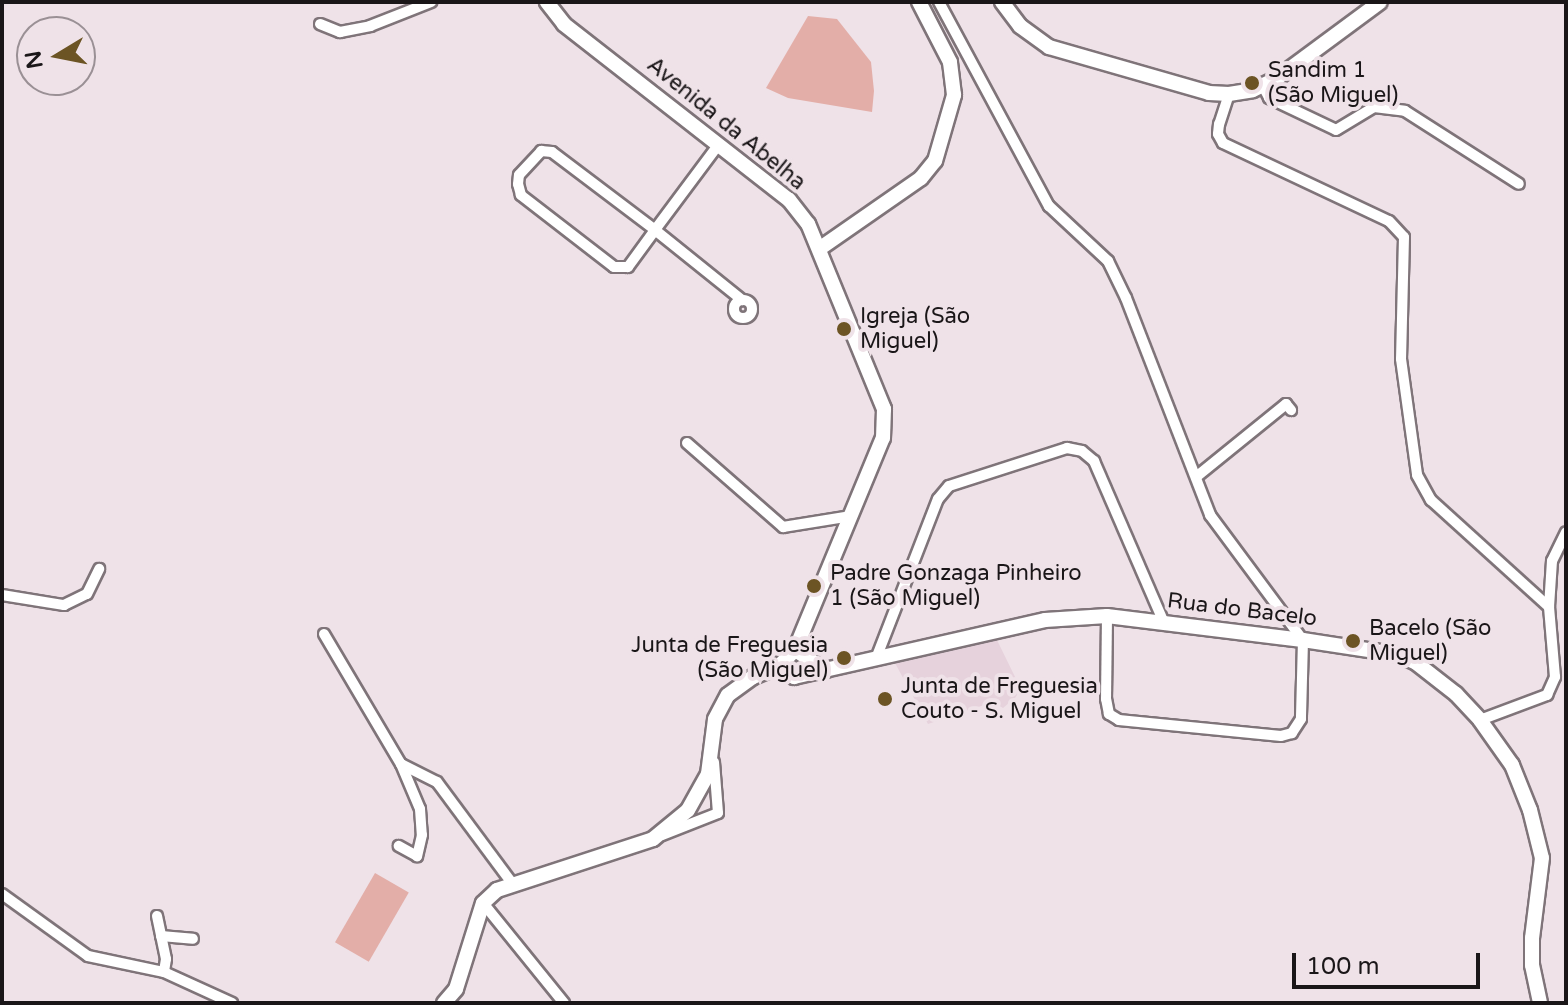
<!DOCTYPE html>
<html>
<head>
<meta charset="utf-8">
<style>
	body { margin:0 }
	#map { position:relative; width:1568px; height:1005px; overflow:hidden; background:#efe2e8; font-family:"Varela Round",sans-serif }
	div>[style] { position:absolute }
	.built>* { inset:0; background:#e6d2dc }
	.green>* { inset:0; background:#e3aea8; transform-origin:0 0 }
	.roads { filter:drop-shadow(2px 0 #7f7479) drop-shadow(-2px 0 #7f7479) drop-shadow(0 2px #7f7479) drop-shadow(0 -2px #7f7479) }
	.street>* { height:10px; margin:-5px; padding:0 5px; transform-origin:5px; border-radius:5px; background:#fff }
	.street>.ring { margin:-5px; padding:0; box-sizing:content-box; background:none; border:10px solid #fff; border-radius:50% }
	.secondary>* { height:14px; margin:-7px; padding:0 7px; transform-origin:7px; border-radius:7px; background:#fff }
	.dots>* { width:22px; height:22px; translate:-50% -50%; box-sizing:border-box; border:4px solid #efe2e8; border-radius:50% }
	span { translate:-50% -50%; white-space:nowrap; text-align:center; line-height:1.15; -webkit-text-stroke:8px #efe2e8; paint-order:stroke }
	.poi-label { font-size:22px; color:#1a1618 }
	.left { translate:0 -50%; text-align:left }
	.right { translate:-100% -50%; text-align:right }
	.street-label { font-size:22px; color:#1a1618 }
	.frame { position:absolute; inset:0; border:4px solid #1a1618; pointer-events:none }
	.north { position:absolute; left:16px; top:16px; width:80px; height:80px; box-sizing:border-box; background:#efe2e8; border:2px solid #9a9095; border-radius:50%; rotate:260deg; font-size:22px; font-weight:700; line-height:32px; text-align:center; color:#1a1618 }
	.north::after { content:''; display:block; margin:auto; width:28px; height:36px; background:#6c5424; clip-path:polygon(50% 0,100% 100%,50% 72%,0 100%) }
	.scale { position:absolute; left:1292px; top:953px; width:188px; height:36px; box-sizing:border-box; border:4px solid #1a1618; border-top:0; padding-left:10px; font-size:24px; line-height:28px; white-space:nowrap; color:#1a1618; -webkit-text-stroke:6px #efe2e8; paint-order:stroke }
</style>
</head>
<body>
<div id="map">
	<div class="built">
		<i style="clip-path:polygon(996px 638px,1021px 689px,1015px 698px,1003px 708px,993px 702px,928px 724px,895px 663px)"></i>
	</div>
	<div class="green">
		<i style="clip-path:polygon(808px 16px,837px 19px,871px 62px,874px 91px,872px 112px,788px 98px,766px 88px)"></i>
		<i style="left:375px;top:873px;width:39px;height:80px;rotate:30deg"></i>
	</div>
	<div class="roads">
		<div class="street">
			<i style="left:939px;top:2px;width:232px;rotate:61.7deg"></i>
			<i style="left:1049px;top:206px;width:81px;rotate:43deg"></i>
			<i style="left:1108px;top:261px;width:41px;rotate:64.1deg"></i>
			<i style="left:1126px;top:298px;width:233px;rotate:68.8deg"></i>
			<i style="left:1210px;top:515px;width:156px;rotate:53.4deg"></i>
			<i style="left:1303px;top:640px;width:79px;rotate:91.5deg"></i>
			<i style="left:1301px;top:719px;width:17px;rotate:123deg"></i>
			<i style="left:1292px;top:733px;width:11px;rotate:165deg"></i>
			<i style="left:1281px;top:736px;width:163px;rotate:-174.4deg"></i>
			<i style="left:1119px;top:720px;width:12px;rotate:-149deg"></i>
			<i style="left:1109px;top:714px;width:15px;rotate:-101deg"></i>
			<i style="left:1106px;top:699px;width:83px;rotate:-89.3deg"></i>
			<i style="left:320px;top:24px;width:22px;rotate:22deg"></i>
			<i style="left:340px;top:32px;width:31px;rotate:-11deg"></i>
			<i style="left:370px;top:26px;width:66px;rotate:-21.5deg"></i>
			<i style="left:1263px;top:86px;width:13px;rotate:63deg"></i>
			<i style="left:1269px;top:98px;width:74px;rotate:25.5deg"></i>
			<i style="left:1336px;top:130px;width:44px;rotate:-31.2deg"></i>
			<i style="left:1374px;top:107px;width:31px;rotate:7deg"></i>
			<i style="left:1405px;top:111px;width:135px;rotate:32.6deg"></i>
			<i style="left:1229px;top:94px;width:32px;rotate:108deg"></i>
			<i style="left:1219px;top:124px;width:10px;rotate:96deg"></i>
			<i style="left:1218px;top:134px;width:10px;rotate:61deg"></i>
			<i style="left:1223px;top:143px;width:183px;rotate:25.2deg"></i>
			<i style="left:1389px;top:221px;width:22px;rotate:47deg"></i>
			<i style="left:1404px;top:237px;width:122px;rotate:91.4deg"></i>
			<i style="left:1401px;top:359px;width:117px;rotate:82.1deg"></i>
			<i style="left:1417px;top:475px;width:29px;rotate:61deg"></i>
			<i style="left:1431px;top:500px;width:159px;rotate:42.2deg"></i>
			<i style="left:719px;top:144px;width:107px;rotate:126.7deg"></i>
			<i style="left:655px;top:230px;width:46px;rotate:126.1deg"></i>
			<i style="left:628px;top:267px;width:14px;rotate:180deg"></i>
			<i style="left:614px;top:267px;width:118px;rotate:-142.3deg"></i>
			<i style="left:521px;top:195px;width:11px;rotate:-105deg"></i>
			<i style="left:518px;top:184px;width:9px;rotate:-84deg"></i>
			<i style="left:519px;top:175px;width:33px;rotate:-47deg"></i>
			<i style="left:541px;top:151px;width:11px;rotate:5deg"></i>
			<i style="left:552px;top:152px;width:129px;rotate:37.1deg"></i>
			<i style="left:655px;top:230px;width:112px;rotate:38.8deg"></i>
			<i class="ring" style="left:734px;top:300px;width:8px;height:8px"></i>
			<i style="left:687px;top:443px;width:128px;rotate:41.2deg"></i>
			<i style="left:783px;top:527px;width:69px;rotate:-9.2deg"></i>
			<i style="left:1196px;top:477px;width:116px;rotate:-39deg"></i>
			<i style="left:1286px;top:404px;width:8px;rotate:50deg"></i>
			<i style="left:2px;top:595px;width:63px;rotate:9.2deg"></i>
			<i style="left:64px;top:605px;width:25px;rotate:-26deg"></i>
			<i style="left:87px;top:594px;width:28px;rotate:-64deg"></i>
			<i style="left:324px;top:634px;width:151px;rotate:59.4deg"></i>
			<i style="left:401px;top:764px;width:49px;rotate:67.1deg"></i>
			<i style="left:420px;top:809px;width:26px;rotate:86deg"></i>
			<i style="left:422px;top:835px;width:22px;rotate:103deg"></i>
			<i style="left:417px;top:856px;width:21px;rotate:-151deg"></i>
			<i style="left:877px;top:656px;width:168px;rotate:-68.8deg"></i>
			<i style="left:938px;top:499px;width:17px;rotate:-50deg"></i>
			<i style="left:949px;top:486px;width:124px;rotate:-17.9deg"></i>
			<i style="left:1067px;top:448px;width:15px;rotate:11deg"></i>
			<i style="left:1082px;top:451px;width:16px;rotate:40deg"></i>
			<i style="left:1094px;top:461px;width:176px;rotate:66.6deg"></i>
			<i style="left:1480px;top:720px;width:72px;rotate:-20.5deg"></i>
			<i style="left:1547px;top:695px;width:20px;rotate:-66deg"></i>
			<i style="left:1555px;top:677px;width:70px;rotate:-94.9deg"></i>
			<i style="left:1549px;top:607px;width:46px;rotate:-86.3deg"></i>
			<i style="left:1552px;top:561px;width:32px;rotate:-64deg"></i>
			<i style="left:401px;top:764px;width:40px;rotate:26.6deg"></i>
			<i style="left:437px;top:782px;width:126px;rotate:53.4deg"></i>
			<i style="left:662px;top:835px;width:60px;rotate:-21.4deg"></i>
			<i style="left:718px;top:813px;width:51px;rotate:-94.5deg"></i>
			<i style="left:2px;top:894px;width:106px;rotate:35.8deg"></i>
			<i style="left:88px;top:956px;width:78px;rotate:11.9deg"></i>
			<i style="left:164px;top:972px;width:75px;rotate:24.5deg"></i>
			<i style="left:483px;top:903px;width:129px;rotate:51deg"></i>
			<i style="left:157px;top:916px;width:44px;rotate:78.2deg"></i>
			<i style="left:166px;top:959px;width:13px;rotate:99deg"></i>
			<i style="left:161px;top:936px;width:32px;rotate:5deg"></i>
		</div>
		<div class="secondary">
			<i style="left:1002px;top:2px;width:30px;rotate:53deg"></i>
			<i style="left:1020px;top:26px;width:36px;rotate:36deg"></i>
			<i style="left:1049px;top:47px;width:166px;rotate:16deg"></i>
			<i style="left:1209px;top:93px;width:20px;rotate:3deg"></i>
			<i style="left:1229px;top:94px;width:24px;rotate:-9deg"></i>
			<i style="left:1253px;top:90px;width:25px;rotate:-26deg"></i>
			<i style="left:1276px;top:79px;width:129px;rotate:-36.5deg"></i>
			<i style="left:819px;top:249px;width:124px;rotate:-34.8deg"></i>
			<i style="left:921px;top:178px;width:22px;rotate:-51deg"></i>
			<i style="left:935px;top:161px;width:69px;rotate:-73.9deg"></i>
			<i style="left:954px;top:95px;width:33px;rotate:-97deg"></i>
			<i style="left:950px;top:62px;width:68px;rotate:-117.3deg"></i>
			<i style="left:795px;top:650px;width:37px;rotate:33deg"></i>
			<i style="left:779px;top:666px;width:19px;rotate:36deg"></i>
			<i style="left:794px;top:677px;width:257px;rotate:-12.8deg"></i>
			<i style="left:1045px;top:620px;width:62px;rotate:-3.7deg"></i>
			<i style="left:1107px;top:616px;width:197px;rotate:7deg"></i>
			<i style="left:1303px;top:640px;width:93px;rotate:8.7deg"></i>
			<i style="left:1395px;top:654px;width:22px;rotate:22deg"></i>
			<i style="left:1415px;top:662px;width:52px;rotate:38deg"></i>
			<i style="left:1456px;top:694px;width:35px;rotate:47deg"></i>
			<i style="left:1480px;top:720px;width:55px;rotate:54.6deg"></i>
			<i style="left:1512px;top:765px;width:48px;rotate:68.2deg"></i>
			<i style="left:1530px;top:810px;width:49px;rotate:76deg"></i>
			<i style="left:1542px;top:858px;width:81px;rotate:97.1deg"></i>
			<i style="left:1532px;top:938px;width:27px;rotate:90deg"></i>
			<i style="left:1532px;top:965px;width:39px;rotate:78deg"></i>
			<i style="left:444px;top:1003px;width:18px;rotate:-49deg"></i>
			<i style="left:456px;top:989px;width:90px;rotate:-72.6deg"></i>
			<i style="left:483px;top:903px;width:19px;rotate:-43deg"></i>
			<i style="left:497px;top:890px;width:164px;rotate:-18.1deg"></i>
			<i style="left:653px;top:839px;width:45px;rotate:-39.6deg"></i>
			<i style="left:688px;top:810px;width:41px;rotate:-60.9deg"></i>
			<i style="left:708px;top:774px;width:55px;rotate:-82.7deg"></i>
			<i style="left:715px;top:719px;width:27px;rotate:-62deg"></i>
			<i style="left:728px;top:695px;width:31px;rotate:-36deg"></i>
			<i style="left:753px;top:677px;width:28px;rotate:-23deg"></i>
			<i style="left:779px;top:666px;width:23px;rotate:-45deg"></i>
			<i style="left:795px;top:650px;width:230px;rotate:-67.5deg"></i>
			<i style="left:883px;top:438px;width:29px;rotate:-88deg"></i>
			<i style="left:884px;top:409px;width:200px;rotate:-112.3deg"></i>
			<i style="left:808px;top:224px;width:31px;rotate:-128deg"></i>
			<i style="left:789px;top:200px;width:286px;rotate:-142deg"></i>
			<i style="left:564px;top:24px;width:28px;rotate:-128deg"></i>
		</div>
	</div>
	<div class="dots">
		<i style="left:1252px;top:83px;background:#6c5424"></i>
		<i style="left:844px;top:329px;background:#6c5424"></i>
		<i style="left:814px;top:586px;background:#6c5424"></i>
		<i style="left:1353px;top:641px;background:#6c5424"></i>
		<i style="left:844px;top:658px;background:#6c5424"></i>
		<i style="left:885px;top:699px;background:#6c5424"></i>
	</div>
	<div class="poi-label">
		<span class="left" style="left:1268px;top:83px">Sandim 1<br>(São Miguel)</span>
		<span class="left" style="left:860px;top:329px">Igreja (São<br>Miguel)</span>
		<span class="left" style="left:830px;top:586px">Padre Gonzaga Pinheiro<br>1 (São Miguel)</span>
		<span class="left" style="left:1369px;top:641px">Bacelo (São<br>Miguel)</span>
		<span class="right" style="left:828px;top:658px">Junta de Freguesia<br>(São Miguel)</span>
		<span class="left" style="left:901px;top:699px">Junta de Freguesia<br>Couto - S. Miguel</span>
	</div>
	<div class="street-label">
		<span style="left:726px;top:124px;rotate:39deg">Avenida da Abelha</span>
		<span style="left:1242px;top:610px;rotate:7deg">Rua do Bacelo</span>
	</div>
	<div class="frame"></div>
	<div class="north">N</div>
	<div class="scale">100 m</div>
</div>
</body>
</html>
